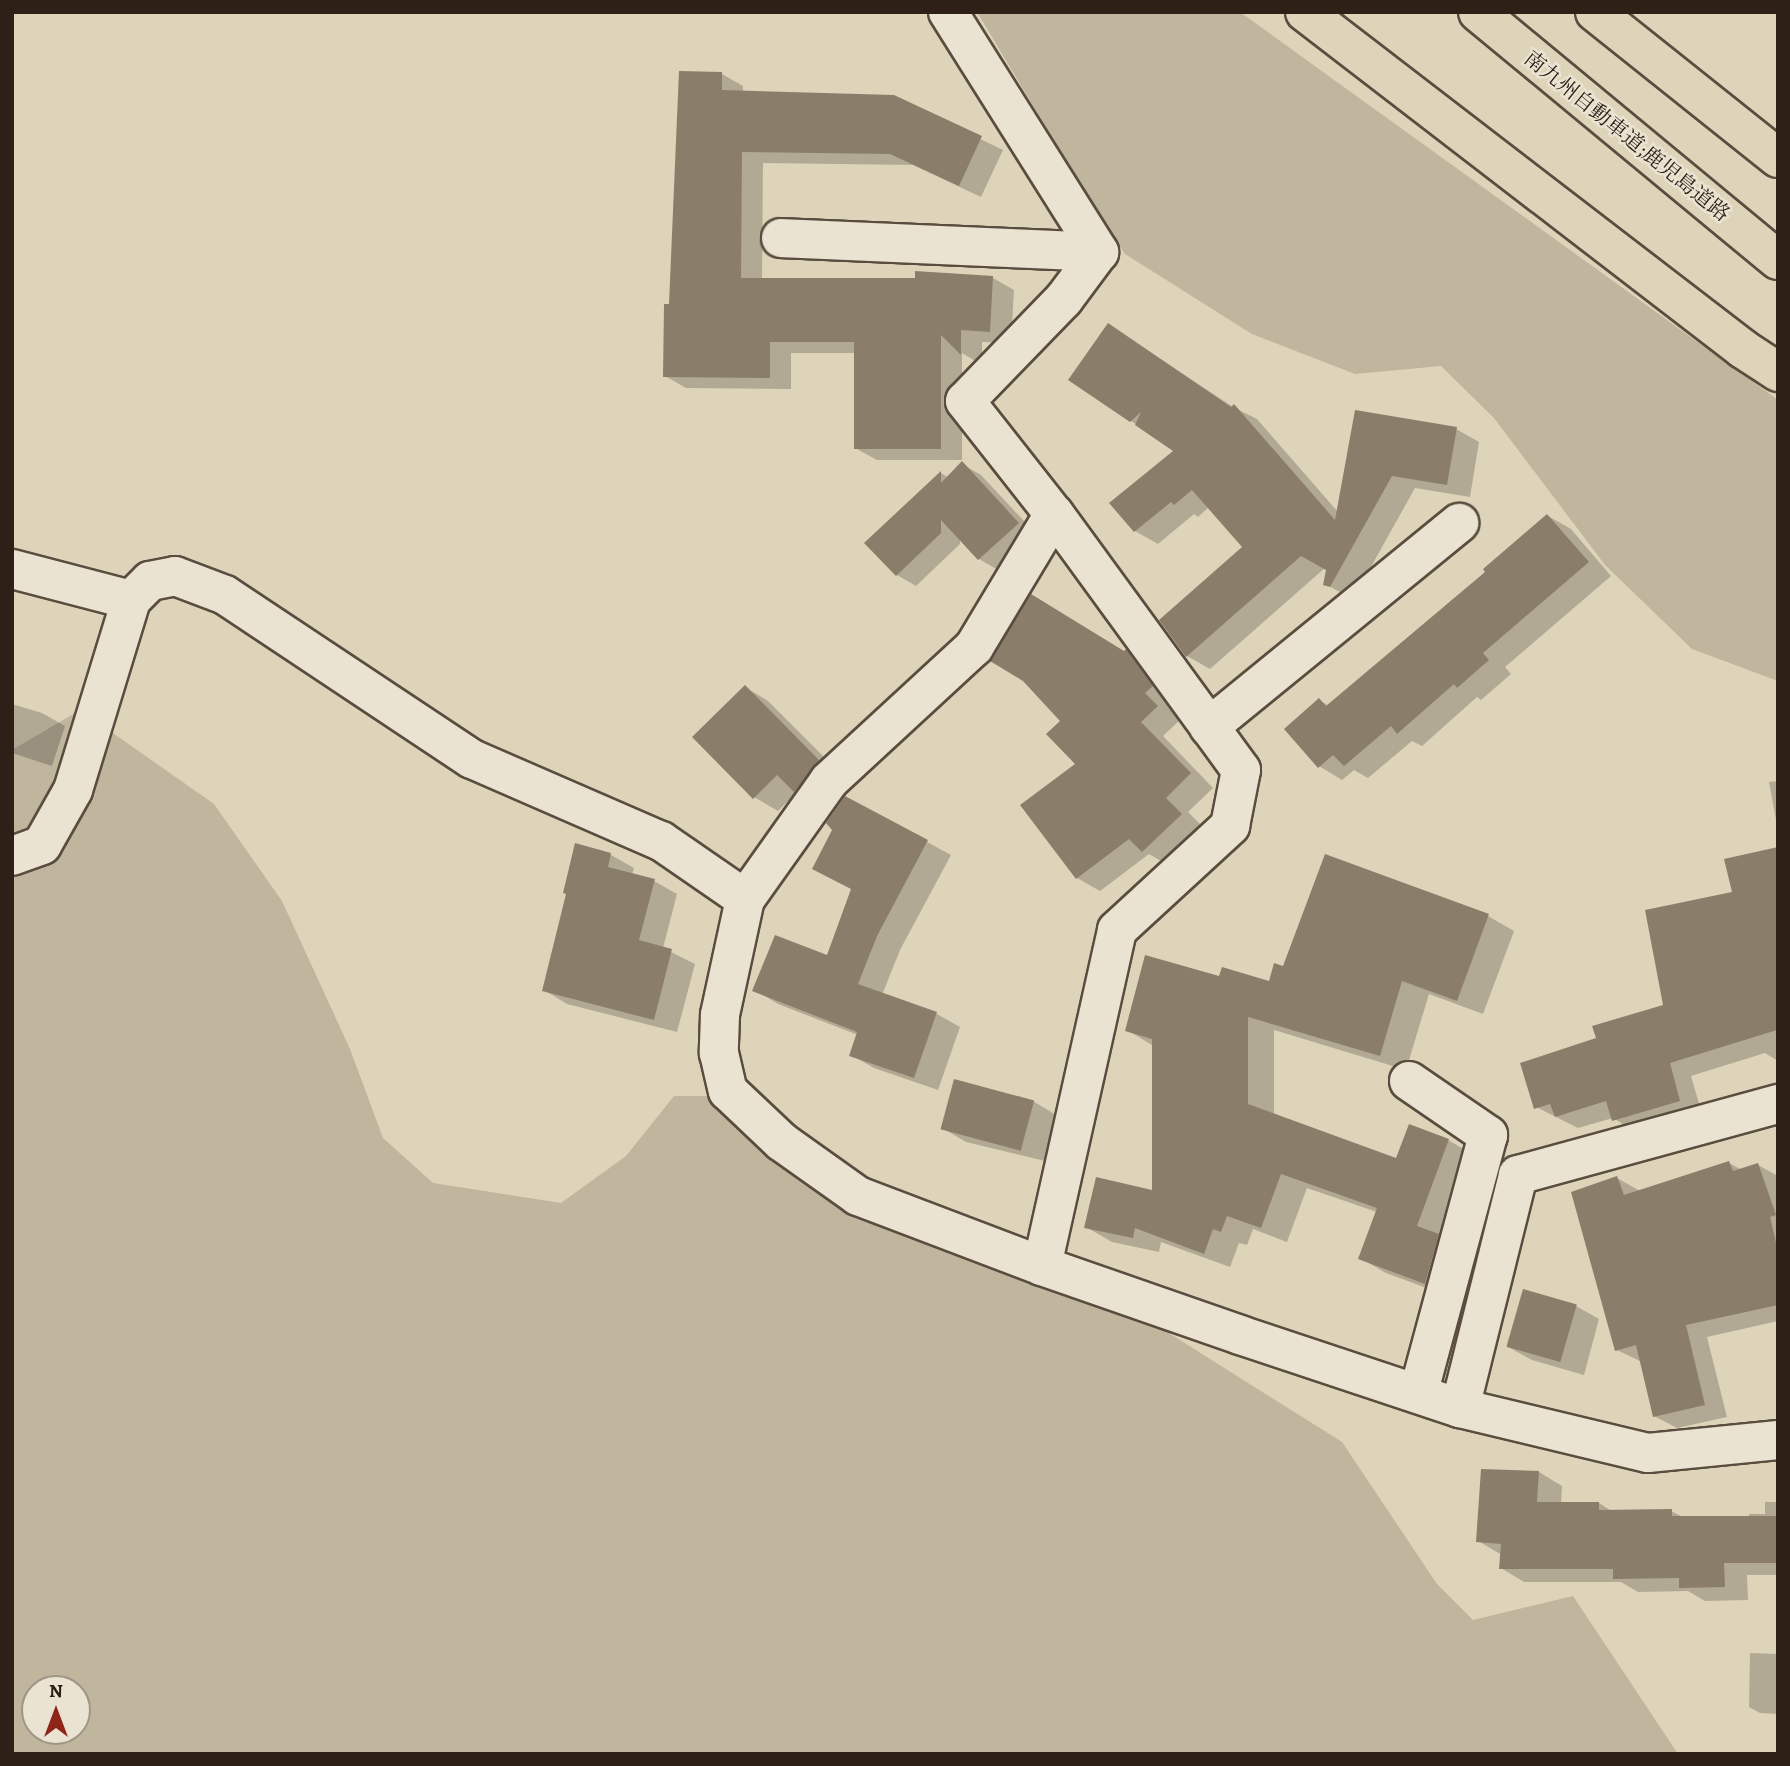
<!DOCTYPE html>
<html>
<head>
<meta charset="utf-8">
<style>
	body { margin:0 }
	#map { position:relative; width:1790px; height:1766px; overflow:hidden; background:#ded4b9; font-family:Alegreya,"Noto Serif JP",serif }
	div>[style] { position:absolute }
	.green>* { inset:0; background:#c0b59d }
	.shadow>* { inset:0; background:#0003 }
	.building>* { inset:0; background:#8a7e6b; transform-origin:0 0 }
	.roads { filter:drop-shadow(2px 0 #5a4d3f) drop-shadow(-2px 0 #5a4d3f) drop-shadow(0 2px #5a4d3f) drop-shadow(0 -2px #5a4d3f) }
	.minor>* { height:38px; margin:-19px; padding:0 19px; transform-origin:19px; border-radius:19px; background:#eae3d2 }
	.motorway>* { height:38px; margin:-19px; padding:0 19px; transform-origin:19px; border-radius:19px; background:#ded4b9 }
	span { translate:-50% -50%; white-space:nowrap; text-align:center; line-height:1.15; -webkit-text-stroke:5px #eae3d2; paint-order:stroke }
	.street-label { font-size:21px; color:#2e2016 }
	.frame { position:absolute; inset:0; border:14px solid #2e2016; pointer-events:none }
	.north { position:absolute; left:21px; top:1675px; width:70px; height:70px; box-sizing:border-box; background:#eae3d2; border:2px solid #9f9587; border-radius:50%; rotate:0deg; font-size:19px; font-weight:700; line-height:28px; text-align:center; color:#2e2016 }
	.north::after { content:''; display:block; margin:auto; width:24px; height:32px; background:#8f2418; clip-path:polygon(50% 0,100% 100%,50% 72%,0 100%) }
</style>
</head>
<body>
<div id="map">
	<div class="green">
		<i style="clip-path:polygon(977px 12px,1240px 12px,1778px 400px,1778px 681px,1692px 649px,1605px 565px,1494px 418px,1441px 366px,1355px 374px,1252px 334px,1125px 254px,1090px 201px)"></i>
		<i style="clip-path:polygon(evenodd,80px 710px,214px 804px,282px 901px,350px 1049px,383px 1138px,433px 1183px,561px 1203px,626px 1156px,674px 1096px,739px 1096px,855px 1203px,1075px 1274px,1342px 1442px,1437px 1584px,1473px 1620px,1573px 1596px,1678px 1754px,12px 1754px,12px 750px,80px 710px,35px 1689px,77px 1689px,77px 1731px,35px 1731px,35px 1689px)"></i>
	</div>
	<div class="shadow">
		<i style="clip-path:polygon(722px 74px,743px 86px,743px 92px,893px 97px,1003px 150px,981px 197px,913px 165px,763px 163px,762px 280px,993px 278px,1014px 290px,1011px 343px,982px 342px,982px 365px,962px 353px,962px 460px,877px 460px,855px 448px,855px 353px,791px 353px,791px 389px,686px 388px,665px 376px,671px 306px)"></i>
		<i style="clip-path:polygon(1109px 325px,1233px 407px,1257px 419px,1338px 512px,1456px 429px,1479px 442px,1470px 497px,1415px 488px,1353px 599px,1325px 584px,1328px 570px,1325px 568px,1210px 669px,1187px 656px,1245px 547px,1209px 507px,1198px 517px,1194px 514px,1158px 544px,1135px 531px,1176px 451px,1131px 421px)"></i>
		<i style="clip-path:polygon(962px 464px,981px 475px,1037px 535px,998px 570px,979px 559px,960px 538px,960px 544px,916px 586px,897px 575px,867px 543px,941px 473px,949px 478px)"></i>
		<i style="clip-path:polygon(1548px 516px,1571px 529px,1611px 576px,1505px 667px,1511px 674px,1481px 700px,1477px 697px,1422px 746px,1412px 741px,1368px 778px,1354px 770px,1342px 780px,1319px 766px,1319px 700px,1329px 706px,1487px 572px)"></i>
		<i style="clip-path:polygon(1126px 651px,1149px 665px,1175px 700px,1168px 707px,1180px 720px,1163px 736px,1213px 788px,1188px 812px,1204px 828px,1166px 864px,1149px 854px,1100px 891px,1077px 878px,1078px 764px)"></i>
		<i style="clip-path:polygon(745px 687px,768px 701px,842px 775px,818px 804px,797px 792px,778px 811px,754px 797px)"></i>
		<i style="clip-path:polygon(12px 704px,42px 713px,65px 726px,52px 766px,12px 753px)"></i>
		<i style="clip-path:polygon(1778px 781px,1778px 831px,1769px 782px)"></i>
		<i style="clip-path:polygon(846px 798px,951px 855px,900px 950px,882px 995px,937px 1014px,960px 1027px,938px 1090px,874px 1068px,851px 1055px,858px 1035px,778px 1004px,755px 990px,828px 957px,852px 889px,834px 829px)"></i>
		<i style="clip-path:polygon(576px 846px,611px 855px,634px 868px,632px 875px,654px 881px,677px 894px,663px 948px,695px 964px,677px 1032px,567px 1004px,544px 990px,568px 894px)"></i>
		<i style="clip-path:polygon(1778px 849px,1778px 1061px,1765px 1053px,1691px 1076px,1702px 1114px,1636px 1132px,1613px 1118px,1578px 1128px,1536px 1107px,1598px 1039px,1665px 1007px,1734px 894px)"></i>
		<i style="clip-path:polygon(1488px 916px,1514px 931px,1483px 1014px,1429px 994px,1406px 1070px,1274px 1030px,1274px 1115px,1397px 1161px,1448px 1140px,1474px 1155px,1451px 1297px,1386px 1273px,1360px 1258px,1377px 1212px,1307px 1188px,1287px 1242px,1253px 1229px,1247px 1245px,1239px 1243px,1230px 1267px,1161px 1242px,1159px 1252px,1112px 1242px,1086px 1227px,1154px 1193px,1152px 1045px,1127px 1030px,1221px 978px,1270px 983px,1284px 968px)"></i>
		<i style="clip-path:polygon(1033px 1101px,1056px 1115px,1045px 1161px,966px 1142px,942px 1128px)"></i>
		<i style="clip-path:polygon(1729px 1163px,1742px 1170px,1758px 1165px,1778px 1176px,1778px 1321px,1707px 1337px,1727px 1417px,1677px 1428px,1654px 1416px,1642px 1362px,1617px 1350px,1617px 1178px,1640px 1191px)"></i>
		<i style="clip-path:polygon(1576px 1306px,1599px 1319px,1584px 1375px,1532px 1360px,1508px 1347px)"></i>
		<i style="clip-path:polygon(1539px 1472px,1562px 1486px,1561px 1503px,1599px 1503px,1613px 1512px,1671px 1511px,1683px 1517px,1749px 1517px,1749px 1514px,1765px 1514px,1765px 1502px,1778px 1502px,1778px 1575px,1747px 1575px,1748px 1600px,1705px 1601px,1688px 1591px,1638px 1592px,1621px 1582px,1524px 1582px,1501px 1568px,1502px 1555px,1478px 1541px)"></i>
		<i style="clip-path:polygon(1750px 1653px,1778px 1654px,1778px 1714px,1760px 1713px,1749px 1707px)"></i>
	</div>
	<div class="building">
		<i style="clip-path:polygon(679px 71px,722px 72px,722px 90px,894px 95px,982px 136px,959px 186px,890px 154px,742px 152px,741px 278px,915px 278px,915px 271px,993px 276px,990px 332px,961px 330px,961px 355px,941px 335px,941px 449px,854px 449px,854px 342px,770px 342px,770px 378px,663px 377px,664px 304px,669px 304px)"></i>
		<i style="clip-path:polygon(1108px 323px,1231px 407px,1234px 404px,1335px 520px,1355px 410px,1457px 427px,1447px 485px,1392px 476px,1330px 587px,1323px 585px,1326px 570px,1301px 556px,1186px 657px,1159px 620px,1242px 547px,1192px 490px,1174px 505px,1171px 502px,1134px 532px,1109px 503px,1173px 451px,1135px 425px,1141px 412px,1130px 422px,1068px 380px)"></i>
		<i style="clip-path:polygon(962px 461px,1019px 523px,978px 560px,941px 520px,941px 533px,896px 576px,864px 543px,941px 471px,941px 483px)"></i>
		<i style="clip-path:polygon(1547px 514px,1589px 562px,1483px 653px,1489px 660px,1457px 688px,1454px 684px,1397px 734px,1391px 726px,1344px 766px,1333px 755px,1318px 768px,1284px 729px,1319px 698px,1326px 706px,1485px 572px,1483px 569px)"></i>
		<i style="clip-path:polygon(1031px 594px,1124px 651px,1126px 649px,1153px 686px,1145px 693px,1158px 706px,1141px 722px,1191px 773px,1166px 798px,1182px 814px,1142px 852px,1129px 839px,1076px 879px,1020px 805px,1075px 764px,1046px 734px,1060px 721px,1023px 681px,990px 661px)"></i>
		<i style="clip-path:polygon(745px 685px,819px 760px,794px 792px,777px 775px,753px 799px,692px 737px)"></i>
		<i style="clip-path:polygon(845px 796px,928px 840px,877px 936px,858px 984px,937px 1012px,914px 1078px,849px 1056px,857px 1032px,752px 991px,775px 935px,827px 955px,851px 889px,812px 869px,832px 830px,826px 823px)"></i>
		<i style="clip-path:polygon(575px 843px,611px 853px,608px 867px,655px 879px,639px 940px,672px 949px,654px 1020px,542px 991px,566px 894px,563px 893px)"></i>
		<i style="clip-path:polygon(1778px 847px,1777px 1030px,1670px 1063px,1680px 1101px,1612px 1121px,1606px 1101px,1555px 1117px,1550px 1104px,1534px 1109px,1520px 1063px,1596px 1038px,1592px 1026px,1663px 1005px,1645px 910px,1732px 892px,1724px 859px)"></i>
		<i style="clip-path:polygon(1325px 854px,1489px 914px,1457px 1001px,1402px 981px,1380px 1056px,1248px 1017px,1248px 1104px,1396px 1158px,1409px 1124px,1449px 1139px,1417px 1226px,1439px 1234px,1425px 1284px,1358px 1259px,1377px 1208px,1281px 1174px,1261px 1228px,1227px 1216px,1221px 1232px,1213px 1229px,1204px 1254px,1135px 1228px,1133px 1238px,1084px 1228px,1096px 1177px,1152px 1190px,1152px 1039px,1125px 1031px,1145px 955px,1219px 976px,1222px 967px,1269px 981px,1274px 963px,1283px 966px)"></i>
		<i style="left:954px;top:1079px;width:83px;height:52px;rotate:15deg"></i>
		<i style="clip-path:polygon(1729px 1161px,1733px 1171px,1758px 1163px,1776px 1215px,1770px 1217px,1778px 1251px,1778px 1305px,1686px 1325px,1705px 1405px,1653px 1417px,1636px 1345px,1615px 1351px,1571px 1192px,1617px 1176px,1624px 1195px)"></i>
		<i style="left:1523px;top:1289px;width:56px;height:60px;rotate:16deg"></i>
		<i style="clip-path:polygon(1481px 1469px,1539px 1471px,1537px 1502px,1599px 1502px,1599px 1510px,1672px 1509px,1672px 1516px,1778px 1516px,1778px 1563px,1724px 1563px,1725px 1587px,1679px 1588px,1679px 1578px,1613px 1579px,1613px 1569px,1499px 1569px,1501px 1544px,1476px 1542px)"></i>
	</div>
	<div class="roads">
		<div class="minor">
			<i style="left:948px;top:12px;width:284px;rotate:57.8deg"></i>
			<i style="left:1099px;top:252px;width:59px;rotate:126.7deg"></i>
			<i style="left:1064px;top:299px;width:142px;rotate:134.1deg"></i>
			<i style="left:965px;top:401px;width:144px;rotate:51.8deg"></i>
			<i style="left:781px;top:238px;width:318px;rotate:2.5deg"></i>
			<i style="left:12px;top:569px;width:123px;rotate:14.6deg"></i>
			<i style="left:1209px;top:727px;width:323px;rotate:-39.2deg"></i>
			<i style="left:12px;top:856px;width:32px;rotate:-20deg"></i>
			<i style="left:42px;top:845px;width:63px;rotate:-60.6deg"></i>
			<i style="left:73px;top:790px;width:199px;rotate:-73deg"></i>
			<i style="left:131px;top:600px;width:27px;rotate:-45deg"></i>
			<i style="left:150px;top:581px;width:25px;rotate:-11deg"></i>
			<i style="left:175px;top:576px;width:53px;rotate:20.8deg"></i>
			<i style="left:225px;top:595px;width:296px;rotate:33.6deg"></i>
			<i style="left:472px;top:759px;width:206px;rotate:23.5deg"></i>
			<i style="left:661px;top:841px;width:102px;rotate:34.6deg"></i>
			<i style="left:1409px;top:1081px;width:96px;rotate:34.4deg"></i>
			<i style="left:1488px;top:1135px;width:268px;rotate:105.1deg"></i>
			<i style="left:1042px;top:1266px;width:344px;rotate:-77.4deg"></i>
			<i style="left:1117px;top:930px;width:154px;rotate:-42.6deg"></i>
			<i style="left:1230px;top:826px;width:57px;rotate:-78.9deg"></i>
			<i style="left:1241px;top:770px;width:317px;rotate:-126.1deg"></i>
			<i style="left:1054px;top:514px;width:155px;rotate:121deg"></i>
			<i style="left:974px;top:647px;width:197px;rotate:137.3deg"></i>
			<i style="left:829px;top:781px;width:145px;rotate:125.4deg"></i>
			<i style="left:745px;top:899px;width:119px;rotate:102.2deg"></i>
			<i style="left:720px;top:1015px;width:38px;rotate:92deg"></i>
			<i style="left:719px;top:1053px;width:39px;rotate:77deg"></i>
			<i style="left:728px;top:1091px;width:74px;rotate:43.4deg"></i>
			<i style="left:782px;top:1142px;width:93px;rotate:35.4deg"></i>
			<i style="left:858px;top:1196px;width:197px;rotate:20.8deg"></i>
			<i style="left:1042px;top:1266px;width:210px;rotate:19.2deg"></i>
			<i style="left:1240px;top:1335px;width:232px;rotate:18.4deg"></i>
			<i style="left:1460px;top:1408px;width:193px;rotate:13.5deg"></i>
			<i style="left:1648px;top:1453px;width:131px;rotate:-5.7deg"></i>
			<i style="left:1460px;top:1408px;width:240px;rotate:-76deg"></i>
			<i style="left:1518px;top:1175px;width:270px;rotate:-15.3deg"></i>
		</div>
		<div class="motorway">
			<i style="left:1305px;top:12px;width:553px;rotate:37.57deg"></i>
			<i style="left:1743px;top:349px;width:42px;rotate:33.3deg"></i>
			<i style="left:1478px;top:12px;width:389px;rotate:39.6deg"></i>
			<i style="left:1595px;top:12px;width:234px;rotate:38.6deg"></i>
		</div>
	</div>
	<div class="street-label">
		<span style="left:1627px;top:136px;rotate:39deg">南九州自動車道;鹿児島道路</span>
	</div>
	<div class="frame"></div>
	<div class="north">N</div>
</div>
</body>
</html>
